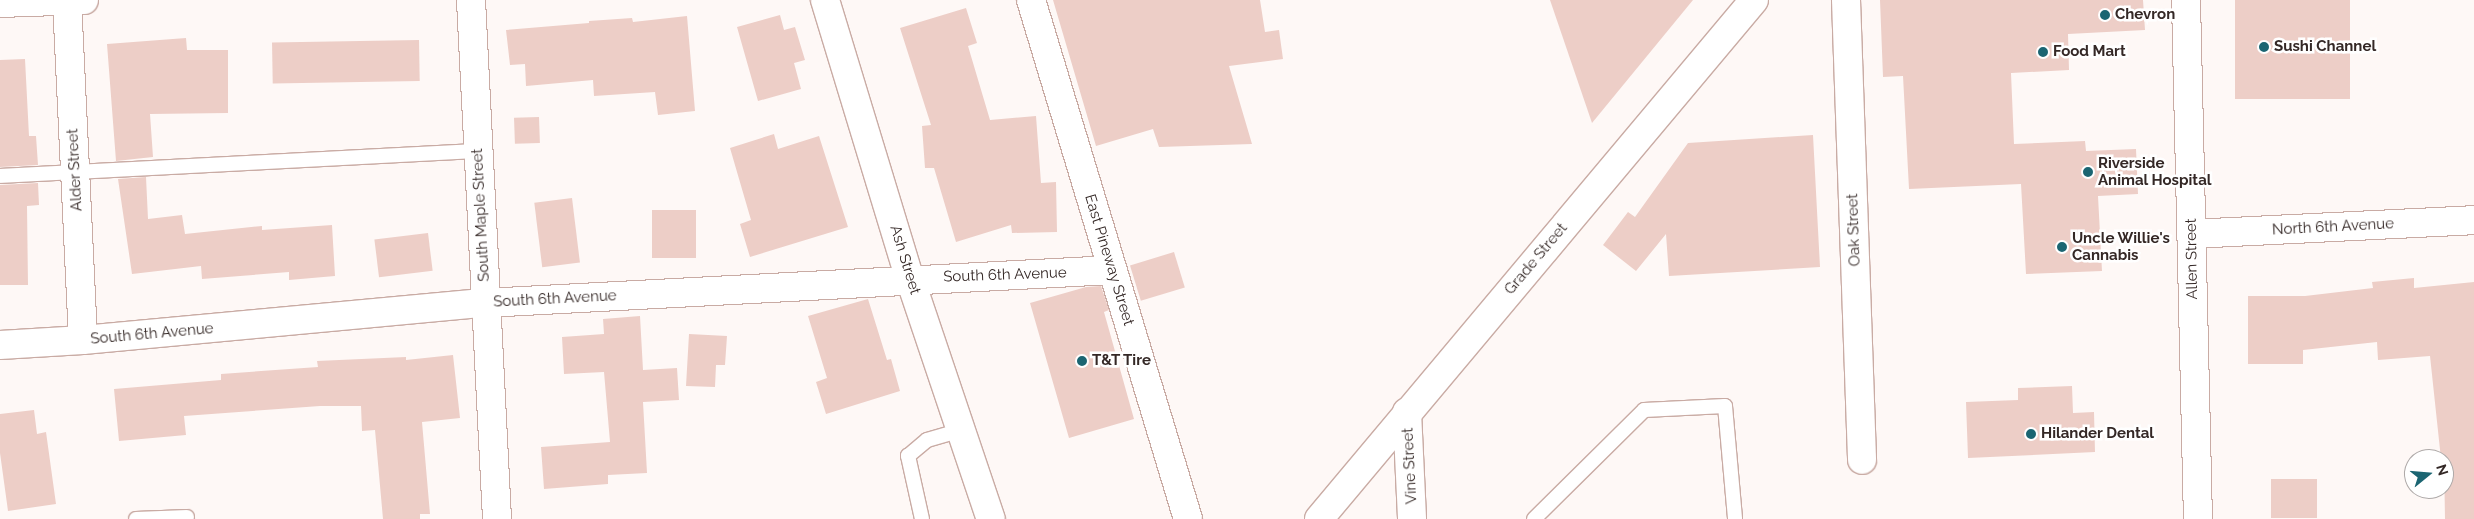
<!DOCTYPE html>
<html>
<head>
<meta charset="utf-8">
<style>
	body { margin:0 }
	#map { position:relative; width:2474px; height:519px; overflow:hidden; background:#fef8f6; font-family:Raleway,sans-serif }
	div>[style] { position:absolute }
	.building>* { inset:0; background:#edcec7; transform-origin:0 0 }
	.roads { filter:drop-shadow(1px 0 #c9aba4) drop-shadow(-1px 0 #c9aba4) drop-shadow(0 1px #c9aba4) drop-shadow(0 -1px #c9aba4) }
	.service>* { height:14px; margin:-7px; padding:0 7px; transform-origin:7px; border-radius:7px; background:#fff }
	.minor>* { height:28px; margin:-14px; padding:0 14px; transform-origin:14px; border-radius:14px; background:#fff }
	.tertiary>* { height:28px; margin:-14px; padding:0 14px; transform-origin:14px; border-radius:14px; background:#fff }
	.secondary>* { height:28px; margin:-14px; padding:0 14px; transform-origin:14px; border-radius:14px; background:#fff }
	.primary>* { height:28px; margin:-14px; padding:0 14px; transform-origin:14px; border-radius:14px; background:#fff }
	.dots>* { width:14px; height:14px; translate:-50% -50%; box-sizing:border-box; border:2px solid #fff; border-radius:50% }
	span { translate:-50% -50%; white-space:nowrap; text-align:center; line-height:1.15; -webkit-text-stroke:5px #fff; paint-order:stroke }
	.poi-label { font-size:15px; color:#342826; font-weight:700 }
	.left { translate:0 -50%; text-align:left }
	.street-label { font-size:15px; color:#342826 }
	.north { position:absolute; left:2404px; top:449px; width:50px; height:50px; box-sizing:border-box; background:#fff; border:1px solid #aea9a8; border-radius:50%; rotate:73deg; font-size:14px; font-weight:700; line-height:20px; text-align:center; color:#342826 }
	.north::after { content:''; display:block; margin:auto; width:18px; height:22px; background:#1b6572; clip-path:polygon(50% 0,100% 100%,50% 72%,0 100%) }
</style>
</head>
<body>
<div id="map">
	<div class="building">
		<i style="clip-path:polygon(1053px 0,1260px 0,1265px 32px,1279px 30px,1283px 59px,1229px 66px,1252px 144px,1159px 147px,1153px 129px,1096px 146px)"></i>
		<i style="clip-path:polygon(1550px 0,1693px 0,1592px 123px)"></i>
		<i style="clip-path:polygon(1880px 0,2143px 0,2145px 30px,2068px 34px,2069px 70px,2011px 73px,2014px 144px,2085px 141px,2086px 151px,2136px 149px,2138px 194px,2098px 196px,2102px 271px,2026px 274px,2021px 184px,1909px 189px,1903px 76px,1883px 77px)"></i>
		<i style="left:2235px;top:0;width:115px;height:99px"></i>
		<i style="clip-path:polygon(966px 8px,977px 43px,968px 46px,990px 120px,1036px 116px,1041px 183px,1056px 182px,1057px 232px,1012px 233px,1011px 225px,956px 242px,934px 168px,925px 168px,922px 126px,931px 125px,900px 28px)"></i>
		<i style="clip-path:polygon(780px 15px,784px 30px,795px 27px,805px 60px,794px 63px,801px 89px,758px 101px,737px 27px)"></i>
		<i style="clip-path:polygon(687px 16px,695px 111px,658px 115px,655px 92px,594px 96px,593px 80px,526px 86px,525px 64px,510px 65px,506px 30px,589px 23px,589px 21px,632px 18px,633px 22px)"></i>
		<i style="clip-path:polygon(186px 38px,187px 50px,228px 50px,228px 113px,150px 114px,153px 157px,116px 161px,107px 44px)"></i>
		<i style="left:419px;top:40px;width:41px;height:147px;rotate:89deg"></i>
		<i style="clip-path:polygon(25px 59px,29px 136px,36px 136px,38px 165px,0 167px,0 60px)"></i>
		<i style="left:539px;top:117px;width:26px;height:25px;rotate:88deg"></i>
		<i style="clip-path:polygon(774px 134px,778px 149px,819px 136px,848px 227px,750px 257px,740px 224px,751px 220px,730px 148px)"></i>
		<i style="clip-path:polygon(1813px 135px,1820px 267px,1669px 276px,1666px 234px,1636px 271px,1603px 245px,1628px 212px,1635px 217px,1688px 143px)"></i>
		<i style="clip-path:polygon(146px 177px,148px 219px,182px 215px,185px 234px,262px 226px,262px 230px,332px 225px,335px 276px,289px 280px,289px 272px,202px 279px,201px 266px,132px 274px,118px 179px)"></i>
		<i style="clip-path:polygon(38px 183px,39px 205px,27px 206px,28px 285px,0 285px,0 185px)"></i>
		<i style="left:572px;top:198px;width:65px;height:38px;rotate:83deg"></i>
		<i style="left:652px;top:210px;width:44px;height:48px"></i>
		<i style="left:428px;top:233px;width:38px;height:54px;rotate:83deg"></i>
		<i style="left:1174px;top:252px;width:37px;height:46px;rotate:73deg"></i>
		<i style="clip-path:polygon(2414px 278px,2414px 288px,2474px 282px,2474px 519px,2445px 519px,2444px 459px,2441px 459px,2430px 356px,2378px 360px,2377px 342px,2303px 350px,2303px 364px,2248px 364px,2248px 296px,2305px 296px,2373px 288px,2372px 282px)"></i>
		<i style="clip-path:polygon(1101px 286px,1109px 310px,1104px 312px,1134px 419px,1069px 438px,1030px 303px,1086px 287px)"></i>
		<i style="clip-path:polygon(868px 299px,887px 360px,891px 359px,900px 391px,826px 414px,816px 382px,827px 378px,808px 316px)"></i>
		<i style="clip-path:polygon(640px 316px,643px 370px,677px 368px,679px 400px,643px 402px,647px 473px,608px 475px,608px 484px,544px 489px,541px 447px,610px 442px,604px 372px,564px 374px,562px 337px,604px 334px,603px 319px)"></i>
		<i style="clip-path:polygon(689px 334px,727px 336px,725px 365px,716px 365px,715px 387px,686px 386px)"></i>
		<i style="clip-path:polygon(453px 355px,460px 418px,422px 422px,430px 514px,420px 514px,420px 519px,383px 519px,375px 430px,362px 431px,361px 406px,320px 406px,184px 416px,186px 435px,119px 441px,114px 389px,221px 380px,221px 374px,318px 367px,317px 361px,406px 357px,406px 360px)"></i>
		<i style="clip-path:polygon(2072px 386px,2073px 413px,2094px 412px,2095px 452px,1968px 458px,1966px 402px,2018px 400px,2018px 388px)"></i>
		<i style="clip-path:polygon(34px 410px,37px 434px,46px 432px,56px 504px,8px 511px,0 453px,0 414px)"></i>
		<i style="left:2271px;top:479px;width:46px;height:39px"></i>
	</div>
	<div class="roads">
		<div class="service">
			<i style="left:0;top:176px;width:479px;rotate:-3deg"></i>
			<i style="left:136px;top:519px;width:51px;rotate:-2.2deg"></i>
			<i style="left:922px;top:519px;width:65px;rotate:-102.5deg"></i>
			<i style="left:908px;top:456px;width:25px;rotate:-40deg"></i>
			<i style="left:927px;top:440px;width:35px;rotate:-16deg"></i>
			<i style="left:1534px;top:519px;width:155px;rotate:-44.7deg"></i>
			<i style="left:1644px;top:410px;width:81px;rotate:-2.8deg"></i>
			<i style="left:1725px;top:406px;width:113px;rotate:84.9deg"></i>
		</div>
		<div class="minor">
			<i style="left:67px;top:0;width:340px;rotate:87.3deg"></i>
			<i style="left:471px;top:0;width:520px;rotate:87.13deg"></i>
			<i style="left:1031px;top:0;width:542px;rotate:73.17deg"></i>
			<i style="left:1846px;top:0;width:460px;rotate:88deg"></i>
			<i style="left:0;top:3px;width:84px;rotate:-2deg"></i>
			<i style="left:2191px;top:234px;width:283px;rotate:-2.8deg"></i>
			<i style="left:0;top:345px;width:83px;rotate:-3.4deg"></i>
			<i style="left:83px;top:340px;width:404px;rotate:-5.3deg"></i>
			<i style="left:485px;top:303px;width:628px;rotate:-3.01deg"></i>
			<i style="left:1407px;top:412px;width:107px;rotate:87.3deg"></i>
		</div>
		<div class="tertiary">
			<i style="left:825px;top:0;width:292px;rotate:73.1deg"></i>
			<i style="left:910px;top:279px;width:253px;rotate:71.4deg"></i>
		</div>
		<div class="secondary">
			<i style="left:1319px;top:519px;width:677px;rotate:-50.03deg"></i>
		</div>
		<div class="primary">
			<i style="left:2186px;top:0;width:519px;rotate:88.68deg"></i>
		</div>
	</div>
	<div class="dots">
		<i style="left:2105px;top:15px;background:#1b6572"></i>
		<i style="left:2264px;top:47px;background:#1b6572"></i>
		<i style="left:2043px;top:52px;background:#1b6572"></i>
		<i style="left:2088px;top:172px;background:#1b6572"></i>
		<i style="left:2062px;top:247px;background:#1b6572"></i>
		<i style="left:1082px;top:361px;background:#1b6572"></i>
		<i style="left:2031px;top:434px;background:#1b6572"></i>
	</div>
	<div class="poi-label">
		<span class="left" style="left:2115px;top:15px">Chevron</span>
		<span class="left" style="left:2274px;top:47px">Sushi Channel</span>
		<span class="left" style="left:2053px;top:52px">Food Mart</span>
		<span class="left" style="left:2098px;top:172px">Riverside<br>Animal Hospital</span>
		<span class="left" style="left:2072px;top:247px">Uncle Willie's<br>Cannabis</span>
		<span class="left" style="left:1092px;top:361px">T&amp;T Tire</span>
		<span class="left" style="left:2041px;top:434px">Hilander Dental</span>
	</div>
	<div class="street-label">
		<span style="left:75px;top:170px;rotate:-93deg">Alder Street</span>
		<span style="left:481px;top:215px;rotate:-93deg">South Maple Street</span>
		<span style="left:2333px;top:227px;rotate:-3deg">North 6th Avenue</span>
		<span style="left:1854px;top:230px;rotate:-92deg">Oak Street</span>
		<span style="left:1536px;top:259px;rotate:-50deg">Grade Street</span>
		<span style="left:2192px;top:259px;rotate:-91deg">Allen Street</span>
		<span style="left:905px;top:260px;rotate:73deg">Ash Street</span>
		<span style="left:1109px;top:260px;rotate:73deg">East Pineway Street</span>
		<span style="left:1005px;top:275px;rotate:-2deg">South 6th Avenue</span>
		<span style="left:555px;top:299px;rotate:-3deg">South 6th Avenue</span>
		<span style="left:152px;top:334px;rotate:-5deg">South 6th Avenue</span>
		<span style="left:1410px;top:466px;rotate:-93deg">Vine Street</span>
	</div>
	<div class="north">N</div>
</div>
</body>
</html>
